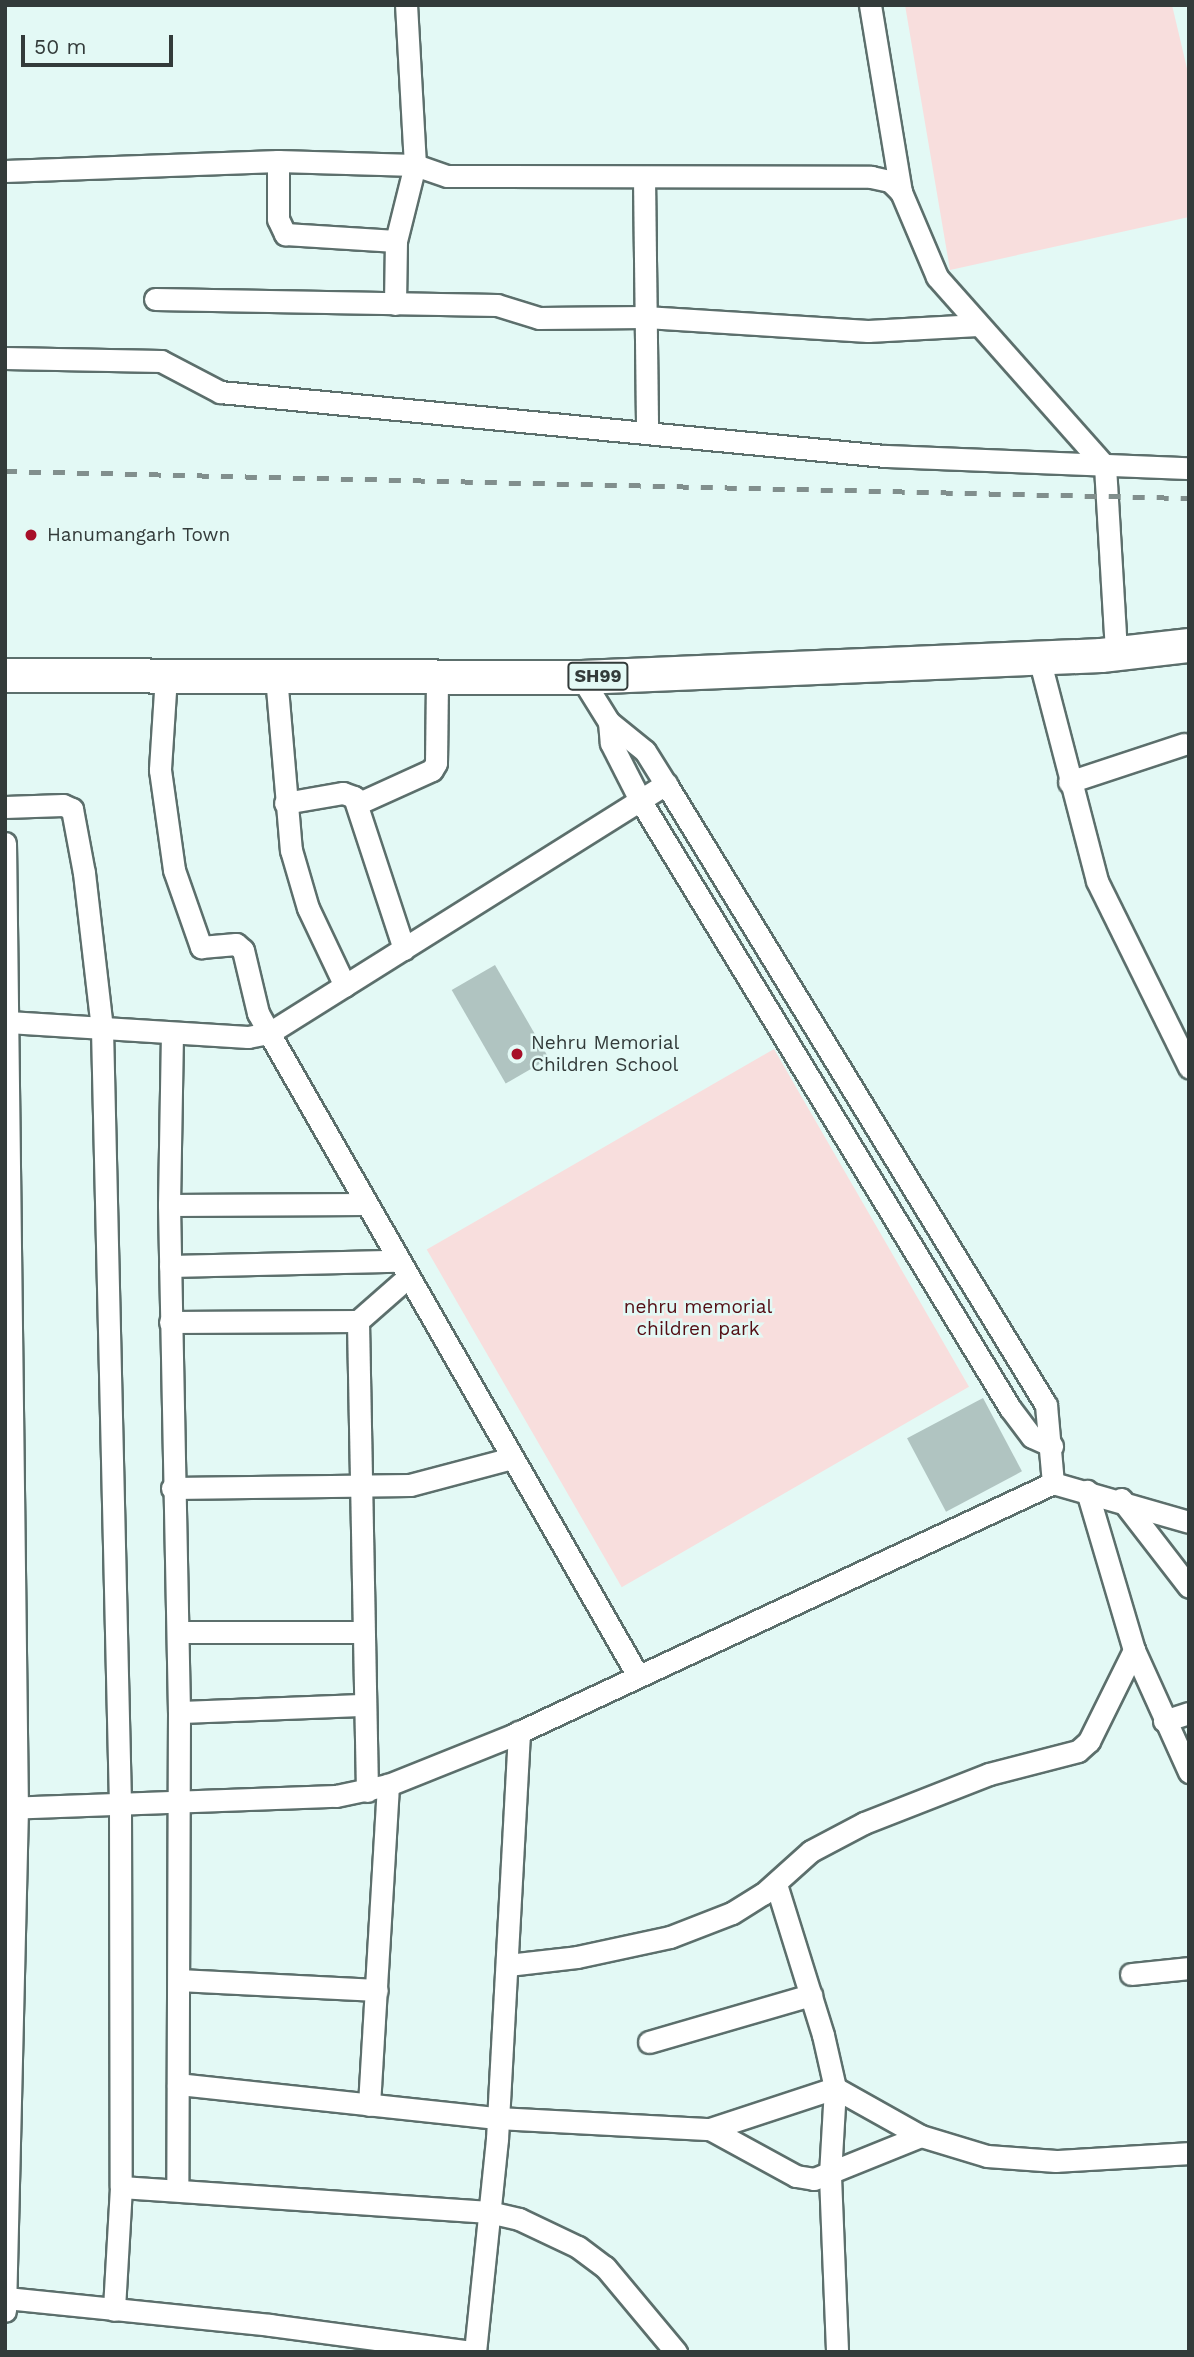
<!DOCTYPE html>
<html>
<head>
<meta charset="utf-8">
<style>
	body { margin:0 }
	#map { position:relative; width:1194px; height:2357px; overflow:hidden; background:#e3f9f5; font-family:"Work Sans",sans-serif }
	div>[style] { position:absolute }
	.green>* { inset:0; background:#f8dedd; transform-origin:0 0 }
	.building>* { inset:0; background:#b0c4c1; transform-origin:0 0 }
	.roads { filter:drop-shadow(2px 0 #5c6f6c) drop-shadow(-2px 0 #5c6f6c) drop-shadow(0 2px #5c6f6c) drop-shadow(0 -2px #5c6f6c) }
	.street>* { height:21px; margin:-10.5px; padding:0 10.5px; transform-origin:10.5px; border-radius:10.5px; background:#fff }
	.primary>* { height:33px; margin:-16.5px; padding:0 16.5px; transform-origin:16.5px; border-radius:16.5px; background:#fff }
	.rail>* { height:5px; margin-top:-2.5px; transform-origin:0; background:repeating-linear-gradient(90deg,#818f8d 0 12px,transparent 0 24px) }
	.dots>* { width:19px; height:19px; translate:-50% -50%; box-sizing:border-box; border:4px solid #e3f9f5; border-radius:50% }
	span { translate:-50% -50%; white-space:nowrap; text-align:center; line-height:1.15; -webkit-text-stroke:5px #e3f9f5; paint-order:stroke }
	.shield-label span { padding:2px 5px; background:#e3f9f5; border:2px solid; border-radius:5px; -webkit-text-stroke-width:0 }
	.shield-label { font-size:18px; color:#333b3a; font-weight:700 }
	.poi-label { font-size:19px; color:#333b3a }
	.left { translate:0 -50%; text-align:left }
	.park-label { font-size:19px; color:#540e14 }
	.frame { position:absolute; inset:0; border:7px solid #333b3a; pointer-events:none }
	.scale { position:absolute; left:21px; top:35px; width:152px; height:32px; box-sizing:border-box; border:4px solid #333b3a; border-top:0; padding-left:9px; font-size:21px; line-height:24px; white-space:nowrap; color:#333b3a; -webkit-text-stroke:5px #e3f9f5; paint-order:stroke }
</style>
</head>
<body>
<div id="map">
	<div class="green">
		<i style="clip-path:polygon(905px 5px,1172px 5px,1189px 77px,1189px 217px,950px 270px)"></i>
		<i style="left:774px;top:1049px;width:390px;height:401px;rotate:60deg"></i>
	</div>
	<div class="building">
		<i style="left:495px;top:965px;width:108px;height:50px;rotate:60deg"></i>
		<i style="left:983px;top:1398px;width:83px;height:86px;rotate:62deg"></i>
	</div>
	<div class="roads">
		<div class="street">
			<i style="left:870px;top:5px;width:190px;rotate:80.6deg"></i>
			<i style="left:278px;top:161px;width:58px;rotate:90deg"></i>
			<i style="left:278px;top:219px;width:17px;rotate:65deg"></i>
			<i style="left:285px;top:234px;width:111px;rotate:3.6deg"></i>
			<i style="left:5px;top:171px;width:273px;rotate:-2.1deg"></i>
			<i style="left:278px;top:161px;width:137px;rotate:1.7deg"></i>
			<i style="left:415px;top:165px;width:34px;rotate:19deg"></i>
			<i style="left:447px;top:176px;width:424px;rotate:0.1deg"></i>
			<i style="left:871px;top:177px;width:19px;rotate:12deg"></i>
			<i style="left:890px;top:181px;width:16px;rotate:45deg"></i>
			<i style="left:901px;top:192px;width:92px;rotate:67deg"></i>
			<i style="left:937px;top:277px;width:253px;rotate:48.4deg"></i>
			<i style="left:1105px;top:466px;width:187px;rotate:86.6deg"></i>
			<i style="left:644px;top:177px;width:254px;rotate:89.3deg"></i>
			<i style="left:155px;top:299px;width:342px;rotate:1deg"></i>
			<i style="left:497px;top:305px;width:44px;rotate:17.2deg"></i>
			<i style="left:539px;top:318px;width:106px;rotate:-0.5deg"></i>
			<i style="left:645px;top:317px;width:223px;rotate:3.6deg"></i>
			<i style="left:868px;top:331px;width:110px;rotate:-3.1deg"></i>
			<i style="left:395px;top:304px;width:63px;rotate:-89.1deg"></i>
			<i style="left:396px;top:241px;width:78px;rotate:-76deg"></i>
			<i style="left:415px;top:165px;width:160px;rotate:-93.2deg"></i>
			<i style="left:5px;top:358px;width:156px;rotate:1.1deg"></i>
			<i style="left:161px;top:361px;width:67px;rotate:27.7deg"></i>
			<i style="left:220px;top:392px;width:668px;rotate:5.5deg"></i>
			<i style="left:885px;top:456px;width:304px;rotate:2.3deg"></i>
			<i style="left:1039px;top:658px;width:230px;rotate:75.4deg"></i>
			<i style="left:1097px;top:881px;width:208px;rotate:63.7deg"></i>
			<i style="left:166px;top:676px;width:94px;rotate:93.7deg"></i>
			<i style="left:160px;top:770px;width:101px;rotate:82deg"></i>
			<i style="left:174px;top:870px;width:82px;rotate:70.7deg"></i>
			<i style="left:201px;top:947px;width:35px;rotate:-5deg"></i>
			<i style="left:236px;top:944px;width:9px;rotate:41deg"></i>
			<i style="left:243px;top:950px;width:65px;rotate:76.6deg"></i>
			<i style="left:258px;top:1013px;width:23px;rotate:61deg"></i>
			<i style="left:269px;top:1033px;width:469px;rotate:-32.1deg"></i>
			<i style="left:276px;top:676px;width:175px;rotate:85.1deg"></i>
			<i style="left:291px;top:850px;width:60px;rotate:73.7deg"></i>
			<i style="left:308px;top:908px;width:86px;rotate:64.6deg"></i>
			<i style="left:581px;top:677px;width:53px;rotate:58.1deg"></i>
			<i style="left:609px;top:722px;width:46px;rotate:38.9deg"></i>
			<i style="left:645px;top:751px;width:39px;rotate:58deg"></i>
			<i style="left:666px;top:784px;width:728px;rotate:58.54deg"></i>
			<i style="left:1046px;top:1405px;width:78px;rotate:84.9deg"></i>
			<i style="left:609px;top:722px;width:21px;rotate:85deg"></i>
			<i style="left:611px;top:743px;width:64px;rotate:63deg"></i>
			<i style="left:640px;top:800px;width:712px;rotate:58.68deg"></i>
			<i style="left:1010px;top:1408px;width:36px;rotate:53deg"></i>
			<i style="left:1032px;top:1437px;width:22px;rotate:24deg"></i>
			<i style="left:1069px;top:782px;width:121px;rotate:-18.3deg"></i>
			<i style="left:285px;top:803px;width:59px;rotate:-9.8deg"></i>
			<i style="left:343px;top:793px;width:12px;rotate:20deg"></i>
			<i style="left:354px;top:797px;width:160px;rotate:71.8deg"></i>
			<i style="left:357px;top:804px;width:82px;rotate:-24.4deg"></i>
			<i style="left:432px;top:770px;width:8px;rotate:-60deg"></i>
			<i style="left:436px;top:763px;width:86px;rotate:-89.3deg"></i>
			<i style="left:5px;top:807px;width:58px;rotate:-2deg"></i>
			<i style="left:63px;top:805px;width:10px;rotate:24deg"></i>
			<i style="left:72px;top:809px;width:65px;rotate:79.4deg"></i>
			<i style="left:84px;top:873px;width:157px;rotate:83.4deg"></i>
			<i style="left:102px;top:1029px;width:775px;rotate:88.67deg"></i>
			<i style="left:120px;top:1804px;width:383px;rotate:89.9deg"></i>
			<i style="left:121px;top:2187px;width:123px;rotate:93.3deg"></i>
			<i style="left:5px;top:843px;width:965px;rotate:89.29deg"></i>
			<i style="left:17px;top:1808px;width:503px;rotate:91.37deg"></i>
			<i style="left:8px;top:1022px;width:240px;rotate:3.6deg"></i>
			<i style="left:248px;top:1037px;width:21px;rotate:-11deg"></i>
			<i style="left:269px;top:1033px;width:741px;rotate:60.15deg"></i>
			<i style="left:172px;top:1033px;width:172px;rotate:91deg"></i>
			<i style="left:169px;top:1205px;width:507px;rotate:88.87deg"></i>
			<i style="left:179px;top:1712px;width:478px;rotate:90.2deg"></i>
			<i style="left:169px;top:1205px;width:196px;rotate:-0.3deg"></i>
			<i style="left:170px;top:1266px;width:227px;rotate:-1.3deg"></i>
			<i style="left:170px;top:1322px;width:188px;rotate:-0.3deg"></i>
			<i style="left:172px;top:1488px;width:238px;rotate:-0.7deg"></i>
			<i style="left:410px;top:1485px;width:106px;rotate:-14.8deg"></i>
			<i style="left:1121px;top:1499px;width:111px;rotate:52.3deg"></i>
			<i style="left:178px;top:1632px;width:184px"></i>
			<i style="left:1134px;top:1650px;width:134px;rotate:65.7deg"></i>
			<i style="left:179px;top:1712px;width:184px;rotate:-2.2deg"></i>
			<i style="left:1164px;top:1721px;width:26px;rotate:-18deg"></i>
			<i style="left:367px;top:1791px;width:470px;rotate:-91.1deg"></i>
			<i style="left:358px;top:1321px;width:65px;rotate:-41.3deg"></i>
			<i style="left:5px;top:1808px;width:331px;rotate:-2.1deg"></i>
			<i style="left:336px;top:1796px;width:53px;rotate:-11.9deg"></i>
			<i style="left:388px;top:1785px;width:135px;rotate:-21.8deg"></i>
			<i style="left:513px;top:1735px;width:596px;rotate:-25.02deg"></i>
			<i style="left:1053px;top:1483px;width:141px;rotate:16deg"></i>
			<i style="left:776px;top:1884px;width:158px;rotate:72.7deg"></i>
			<i style="left:823px;top:2035px;width:54px;rotate:77.2deg"></i>
			<i style="left:835px;top:2088px;width:88px;rotate:93.3deg"></i>
			<i style="left:830px;top:2176px;width:176px;rotate:87.7deg"></i>
			<i style="left:508px;top:1965px;width:69px;rotate:-6.6deg"></i>
			<i style="left:577px;top:1957px;width:95px;rotate:-12.1deg"></i>
			<i style="left:670px;top:1937px;width:66px;rotate:-21.2deg"></i>
			<i style="left:732px;top:1913px;width:36px;rotate:-32deg"></i>
			<i style="left:763px;top:1894px;width:64px;rotate:-41.9deg"></i>
			<i style="left:811px;top:1851px;width:60px;rotate:-27.8deg"></i>
			<i style="left:864px;top:1823px;width:134px;rotate:-21.4deg"></i>
			<i style="left:989px;top:1774px;width:92px;rotate:-14.5deg"></i>
			<i style="left:1078px;top:1751px;width:15px;rotate:-42deg"></i>
			<i style="left:1089px;top:1741px;width:102px;rotate:-63.7deg"></i>
			<i style="left:1134px;top:1650px;width:166px;rotate:-106.5deg"></i>
			<i style="left:1131px;top:1974px;width:58px;rotate:-5.9deg"></i>
			<i style="left:179px;top:1980px;width:198px;rotate:2.9deg"></i>
			<i style="left:649px;top:2042px;width:169px;rotate:-16.2deg"></i>
			<i style="left:178px;top:2084px;width:322px;rotate:6.1deg"></i>
			<i style="left:498px;top:2118px;width:212px;rotate:3deg"></i>
			<i style="left:710px;top:2129px;width:98px;rotate:28.7deg"></i>
			<i style="left:796px;top:2176px;width:18px;rotate:9deg"></i>
			<i style="left:814px;top:2179px;width:115px;rotate:-21.9deg"></i>
			<i style="left:369px;top:2105px;width:321px;rotate:-86.6deg"></i>
			<i style="left:710px;top:2129px;width:132px;rotate:-18.2deg"></i>
			<i style="left:835px;top:2088px;width:98px;rotate:29.2deg"></i>
			<i style="left:921px;top:2136px;width:69px;rotate:16.9deg"></i>
			<i style="left:987px;top:2156px;width:69px;rotate:4.1deg"></i>
			<i style="left:1056px;top:2161px;width:133px;rotate:-3.4deg"></i>
			<i style="left:121px;top:2187px;width:369px;rotate:3.9deg"></i>
			<i style="left:489px;top:2212px;width:31px;rotate:13deg"></i>
			<i style="left:519px;top:2219px;width:65px;rotate:25.4deg"></i>
			<i style="left:578px;top:2247px;width:34px;rotate:37deg"></i>
			<i style="left:605px;top:2267px;width:111px;rotate:50.1deg"></i>
			<i style="left:6px;top:2298px;width:265px;rotate:5.8deg"></i>
			<i style="left:270px;top:2325px;width:204px;rotate:7.6deg"></i>
			<i style="left:475px;top:2352px;width:214px;rotate:-84.1deg"></i>
			<i style="left:497px;top:2139px;width:408px;rotate:-86.9deg"></i>
		</div>
		<div class="primary">
			<i style="left:5px;top:675px;width:576px;rotate:0.2deg"></i>
			<i style="left:581px;top:677px;width:520px;rotate:-2.42deg"></i>
			<i style="left:1101px;top:655px;width:89px;rotate:-6.5deg"></i>
		</div>
	</div>
	<div class="rail">
		<i style="left:5px;top:471px;width:1184px;rotate:1.31deg"></i>
	</div>
	<div class="dots">
		<i style="left:31px;top:535px;background:#a70f28"></i>
		<i style="left:517px;top:1054px;background:#a70f28"></i>
	</div>
	<div class="shield-label">
		<span style="left:598px;top:676px">SH99</span>
	</div>
	<div class="poi-label">
		<span class="left" style="left:47px;top:535px">Hanumangarh Town</span>
		<span class="left" style="left:531px;top:1054px">Nehru Memorial<br>Children School</span>
	</div>
	<div class="park-label">
		<span style="left:698px;top:1318px">nehru memorial<br>children park</span>
	</div>
	<div class="frame"></div>
	<div class="scale">50 m</div>
</div>
</body>
</html>
